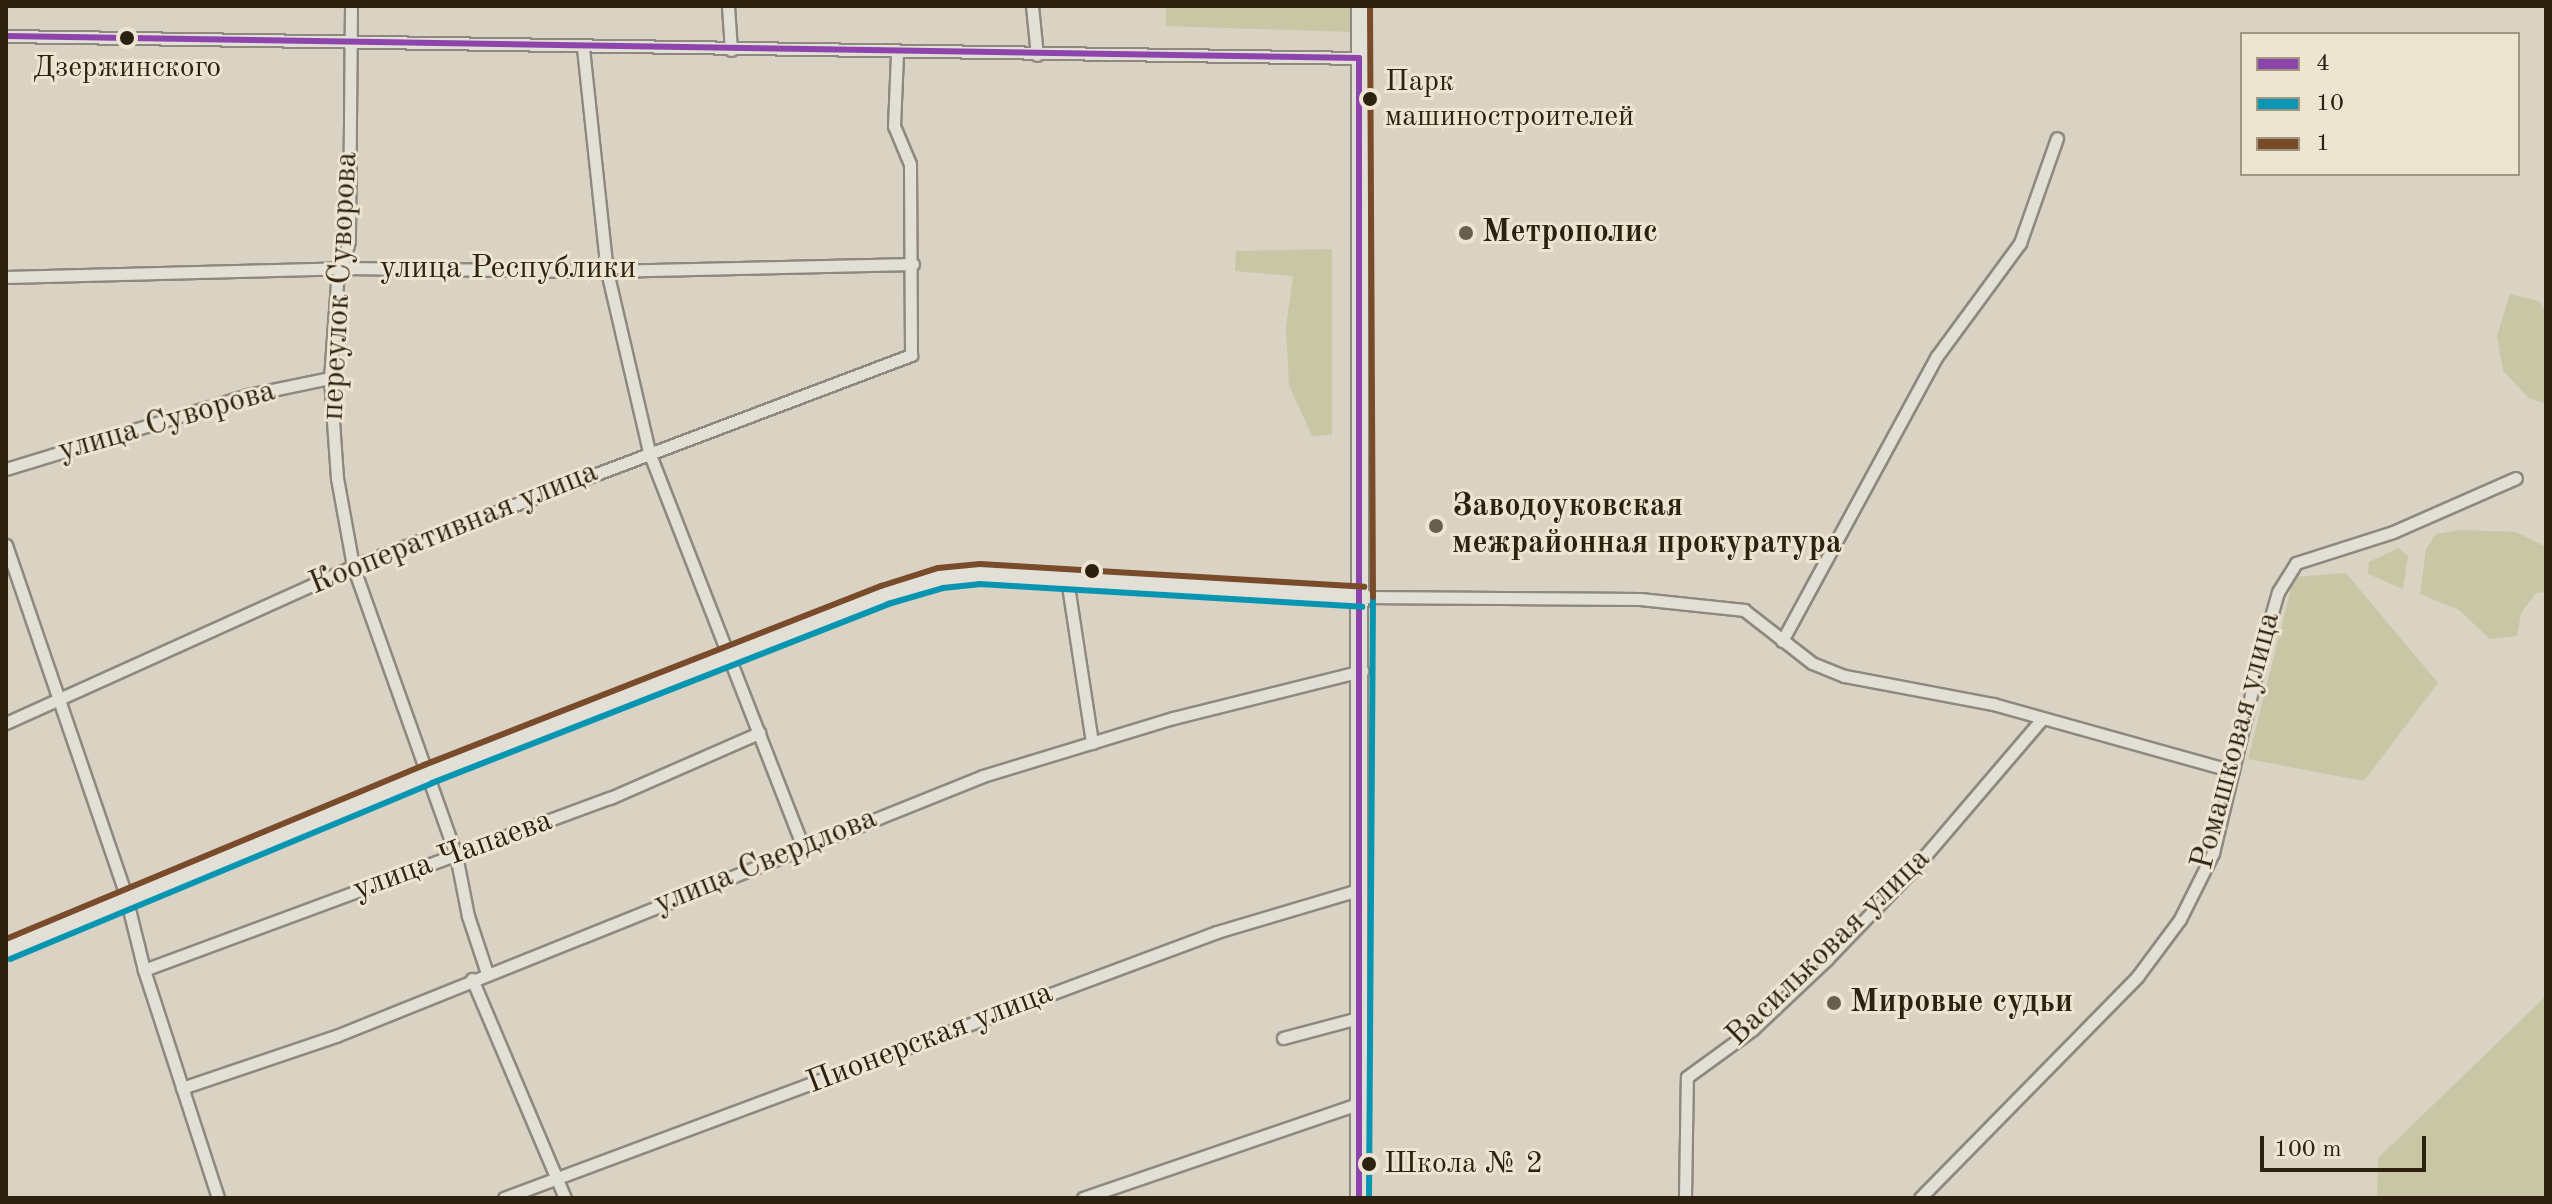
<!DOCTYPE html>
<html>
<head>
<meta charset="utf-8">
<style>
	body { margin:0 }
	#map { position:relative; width:2552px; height:1204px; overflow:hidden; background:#dad2c3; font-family:"Old Standard TT",serif }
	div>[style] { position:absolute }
	.green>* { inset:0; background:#c8c6a5 }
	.roads { filter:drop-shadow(2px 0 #8e887e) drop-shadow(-2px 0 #8e887e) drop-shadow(0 2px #8e887e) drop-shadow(0 -2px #8e887e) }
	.street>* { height:11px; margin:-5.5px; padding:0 5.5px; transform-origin:5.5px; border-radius:5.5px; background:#e2dfd7 }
	.secondary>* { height:16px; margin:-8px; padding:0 8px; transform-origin:8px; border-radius:8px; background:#e2dfd7 }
	.bus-1>* { height:6px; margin:-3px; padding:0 3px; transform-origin:3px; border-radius:3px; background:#8e44ad }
	.bus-2>* { height:6px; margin:-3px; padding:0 3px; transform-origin:3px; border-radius:3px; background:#0795b1 }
	.bus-3>* { height:6px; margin:-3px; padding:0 3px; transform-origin:3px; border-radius:3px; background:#7a4b2a }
	.dots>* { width:22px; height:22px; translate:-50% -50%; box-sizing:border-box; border:4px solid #ede4d2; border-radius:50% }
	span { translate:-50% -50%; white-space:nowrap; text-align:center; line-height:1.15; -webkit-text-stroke:6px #ede4d2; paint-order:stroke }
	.bus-label { font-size:30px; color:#2d210f }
	.left { translate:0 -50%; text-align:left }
	.poi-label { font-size:32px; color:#2d210f; font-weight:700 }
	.street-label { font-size:32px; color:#2d210f }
	.frame { position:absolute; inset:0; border:8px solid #2d210f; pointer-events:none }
	.legend { position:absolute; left:2240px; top:32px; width:280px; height:144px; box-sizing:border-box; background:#ede4d2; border:2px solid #a09684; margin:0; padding:10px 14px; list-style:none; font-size:24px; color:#2d210f }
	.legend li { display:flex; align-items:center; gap:16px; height:40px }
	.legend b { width:40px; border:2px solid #a09684 }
	.scale { position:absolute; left:2260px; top:1136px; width:166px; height:36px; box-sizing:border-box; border:4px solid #2d210f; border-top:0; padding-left:10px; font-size:24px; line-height:28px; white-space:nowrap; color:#2d210f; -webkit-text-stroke:6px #ede4d2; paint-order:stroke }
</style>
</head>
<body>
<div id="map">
	<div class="green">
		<i style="clip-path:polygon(1166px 6px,1352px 6px,1351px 32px,1166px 26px)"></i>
		<i style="clip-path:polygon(1332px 249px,1332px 435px,1312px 436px,1289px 385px,1286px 327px,1293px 276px,1235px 271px,1236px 251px)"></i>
		<i style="clip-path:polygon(2510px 294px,2539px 301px,2546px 312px,2546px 404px,2529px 398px,2503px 371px,2497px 336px)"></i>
		<i style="clip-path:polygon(2462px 530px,2516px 532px,2546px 547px,2546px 592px,2536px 593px,2521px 613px,2517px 636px,2490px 639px,2459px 610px,2420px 594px,2426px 549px,2436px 534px)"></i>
		<i style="clip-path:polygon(2398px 548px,2408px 556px,2403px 589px,2368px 574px,2369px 562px)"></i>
		<i style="clip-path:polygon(2346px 573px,2438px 683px,2364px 781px,2248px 759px,2294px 577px)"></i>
		<i style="clip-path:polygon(2546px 996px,2546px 1198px,2377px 1198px,2378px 1158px)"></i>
	</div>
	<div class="roads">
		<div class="street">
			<i style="left:351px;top:6px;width:235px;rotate:90.5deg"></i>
			<i style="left:349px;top:241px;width:44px;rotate:105.9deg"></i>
			<i style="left:337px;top:283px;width:95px;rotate:94.2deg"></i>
			<i style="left:330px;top:378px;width:100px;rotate:86deg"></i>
			<i style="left:337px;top:478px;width:89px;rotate:79.7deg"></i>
			<i style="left:353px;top:566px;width:307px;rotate:70.4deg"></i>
			<i style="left:456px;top:855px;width:62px;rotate:78.9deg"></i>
			<i style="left:468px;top:916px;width:60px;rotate:71.6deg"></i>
			<i style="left:728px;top:6px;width:44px;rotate:86.1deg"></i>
			<i style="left:1032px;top:6px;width:49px;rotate:84.2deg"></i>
			<i style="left:6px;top:36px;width:1353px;rotate:0.93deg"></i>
			<i style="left:583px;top:48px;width:224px;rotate:83.9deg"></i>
			<i style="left:607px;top:271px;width:186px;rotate:76.9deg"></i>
			<i style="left:649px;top:452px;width:425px;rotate:68.7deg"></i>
			<i style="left:6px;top:277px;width:337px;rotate:-1.5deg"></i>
			<i style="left:343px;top:268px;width:264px;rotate:0.7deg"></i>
			<i style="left:607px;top:271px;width:306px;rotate:-1.3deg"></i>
			<i style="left:6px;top:469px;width:253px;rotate:-17deg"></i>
			<i style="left:248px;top:395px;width:84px;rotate:-11.7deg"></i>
			<i style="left:6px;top:545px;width:364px;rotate:71.1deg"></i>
			<i style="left:124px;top:889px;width:83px;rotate:76.1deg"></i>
			<i style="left:144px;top:970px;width:240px;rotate:72deg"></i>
			<i style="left:1067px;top:579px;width:166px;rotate:81.3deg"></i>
			<i style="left:1363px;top:597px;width:277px;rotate:0.4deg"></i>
			<i style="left:1640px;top:599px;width:105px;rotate:6deg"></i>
			<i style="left:1744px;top:610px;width:86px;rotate:37.9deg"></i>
			<i style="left:1812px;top:663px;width:35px;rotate:22deg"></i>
			<i style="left:1845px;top:676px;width:151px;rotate:10.7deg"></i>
			<i style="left:1993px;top:704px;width:249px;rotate:15.6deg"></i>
			<i style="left:1782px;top:641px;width:324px;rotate:-61.5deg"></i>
			<i style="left:1937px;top:356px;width:140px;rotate:-53.7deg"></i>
			<i style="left:2020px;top:243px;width:111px;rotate:-70.6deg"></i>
			<i style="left:6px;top:723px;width:381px;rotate:-24.3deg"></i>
			<i style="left:353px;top:566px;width:597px;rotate:-20.71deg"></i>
			<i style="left:911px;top:355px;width:191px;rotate:-90.3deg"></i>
			<i style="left:910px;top:164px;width:41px;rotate:-112.8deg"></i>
			<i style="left:894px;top:126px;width:72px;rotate:-87.6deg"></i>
			<i style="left:144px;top:970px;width:497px;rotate:-20.3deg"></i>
			<i style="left:610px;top:798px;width:163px;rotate:-23.6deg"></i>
			<i style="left:472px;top:979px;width:238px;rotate:67deg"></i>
			<i style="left:1283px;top:1038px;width:78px;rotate:-14.9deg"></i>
			<i style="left:182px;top:1088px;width:163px;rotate:-18.7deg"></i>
			<i style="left:336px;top:1036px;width:697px;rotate:-21.89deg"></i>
			<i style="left:983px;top:776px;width:199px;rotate:-17deg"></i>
			<i style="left:1173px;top:718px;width:195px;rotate:-14deg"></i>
			<i style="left:504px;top:1198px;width:761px;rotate:-20.46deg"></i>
			<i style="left:1217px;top:932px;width:147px;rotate:-16.6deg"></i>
			<i style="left:1083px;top:1198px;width:291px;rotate:-18.9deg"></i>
			<i style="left:1685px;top:1198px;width:121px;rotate:-89.1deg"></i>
			<i style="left:1687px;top:1077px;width:82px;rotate:-36deg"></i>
			<i style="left:1753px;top:1029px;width:102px;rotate:-43.4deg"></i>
			<i style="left:1827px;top:959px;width:132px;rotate:-46.2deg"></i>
			<i style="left:1918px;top:864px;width:191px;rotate:-49.5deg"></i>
			<i style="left:1920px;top:1198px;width:310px;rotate:-45.5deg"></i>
			<i style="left:2137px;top:977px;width:72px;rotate:-53.4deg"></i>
			<i style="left:2180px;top:919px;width:74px;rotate:-63.4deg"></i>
			<i style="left:2213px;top:853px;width:218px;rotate:-76.5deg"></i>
			<i style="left:2264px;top:641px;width:51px;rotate:-74.1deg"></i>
			<i style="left:2278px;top:592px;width:34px;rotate:-58deg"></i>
			<i style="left:2296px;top:563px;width:102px;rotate:-17.7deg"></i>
			<i style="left:2393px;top:532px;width:134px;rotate:-23.7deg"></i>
		</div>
		<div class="secondary">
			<i style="left:6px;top:950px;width:457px;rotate:-22.6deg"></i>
			<i style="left:428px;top:774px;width:491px;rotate:-21.4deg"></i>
			<i style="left:885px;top:595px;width:59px;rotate:-16.9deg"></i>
			<i style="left:941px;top:578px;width:38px;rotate:-6deg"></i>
			<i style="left:979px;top:574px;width:385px;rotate:3.4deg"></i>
			<i style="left:1359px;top:1198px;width:1192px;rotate:-89.95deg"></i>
		</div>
	</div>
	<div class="bus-1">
		<i style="left:6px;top:36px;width:1353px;rotate:0.93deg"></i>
		<i style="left:1359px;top:58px;width:1140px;rotate:90deg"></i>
	</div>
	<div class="bus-2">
		<i style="left:10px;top:959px;width:457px;rotate:-22.6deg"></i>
		<i style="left:432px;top:783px;width:490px;rotate:-21.4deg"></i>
		<i style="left:888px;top:604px;width:57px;rotate:-16.2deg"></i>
		<i style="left:943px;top:588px;width:36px;rotate:-6deg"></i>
		<i style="left:979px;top:584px;width:384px;rotate:3.4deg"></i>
		<i style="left:1369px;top:1198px;width:601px;rotate:-89.62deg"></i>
	</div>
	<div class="bus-3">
		<i style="left:1370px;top:6px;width:591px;rotate:89.71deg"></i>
		<i style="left:6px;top:939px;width:453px;rotate:-22.6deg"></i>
		<i style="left:424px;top:765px;width:491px;rotate:-21.4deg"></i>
		<i style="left:881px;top:586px;width:60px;rotate:-17.5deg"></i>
		<i style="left:938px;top:568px;width:42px;rotate:-5.4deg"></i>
		<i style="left:980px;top:564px;width:385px;rotate:3.4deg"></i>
	</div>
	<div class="dots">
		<i style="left:127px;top:38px;background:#2d210f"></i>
		<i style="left:1370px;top:99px;background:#2d210f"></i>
		<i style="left:1466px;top:233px;background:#6a5f4e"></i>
		<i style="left:1436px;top:526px;background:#6a5f4e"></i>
		<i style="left:1092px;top:571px;background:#2d210f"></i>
		<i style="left:1834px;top:1003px;background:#6a5f4e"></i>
		<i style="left:1369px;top:1164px;background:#2d210f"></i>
	</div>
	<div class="bus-label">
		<span style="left:127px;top:68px">Дзержинского</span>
		<span class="left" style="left:1385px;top:99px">Парк<br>машиностроителей</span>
		<span class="left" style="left:1384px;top:1164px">Школа № 2</span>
	</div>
	<div class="poi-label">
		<span class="left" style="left:1482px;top:233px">Метрополис</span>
		<span class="left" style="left:1452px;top:526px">Заводоуковская<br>межрайонная прокуратура</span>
		<span class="left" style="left:1850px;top:1003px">Мировые судьи</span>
	</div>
	<div class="street-label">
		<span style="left:508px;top:269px">улица Республики</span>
		<span style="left:341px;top:286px;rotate:-87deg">переулок Суворова</span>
		<span style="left:167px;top:422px;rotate:-16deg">улица Суворова</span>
		<span style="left:454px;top:529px;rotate:-22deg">Кооперативная улица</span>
		<span style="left:2237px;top:741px;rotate:-75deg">Ромашковая улица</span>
		<span style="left:453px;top:856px;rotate:-20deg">улица Чапаева</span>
		<span style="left:766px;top:862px;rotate:-22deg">улица Свердлова</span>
		<span style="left:1829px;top:948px;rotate:-44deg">Васильковая улица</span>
		<span style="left:930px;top:1039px;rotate:-21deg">Пионерская улица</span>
	</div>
	<div class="frame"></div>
	<ul class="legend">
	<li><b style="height:10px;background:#8e44ad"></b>4</li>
	<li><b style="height:10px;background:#0795b1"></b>10</li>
	<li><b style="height:10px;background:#7a4b2a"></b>1</li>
	</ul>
	<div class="scale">100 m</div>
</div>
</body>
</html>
